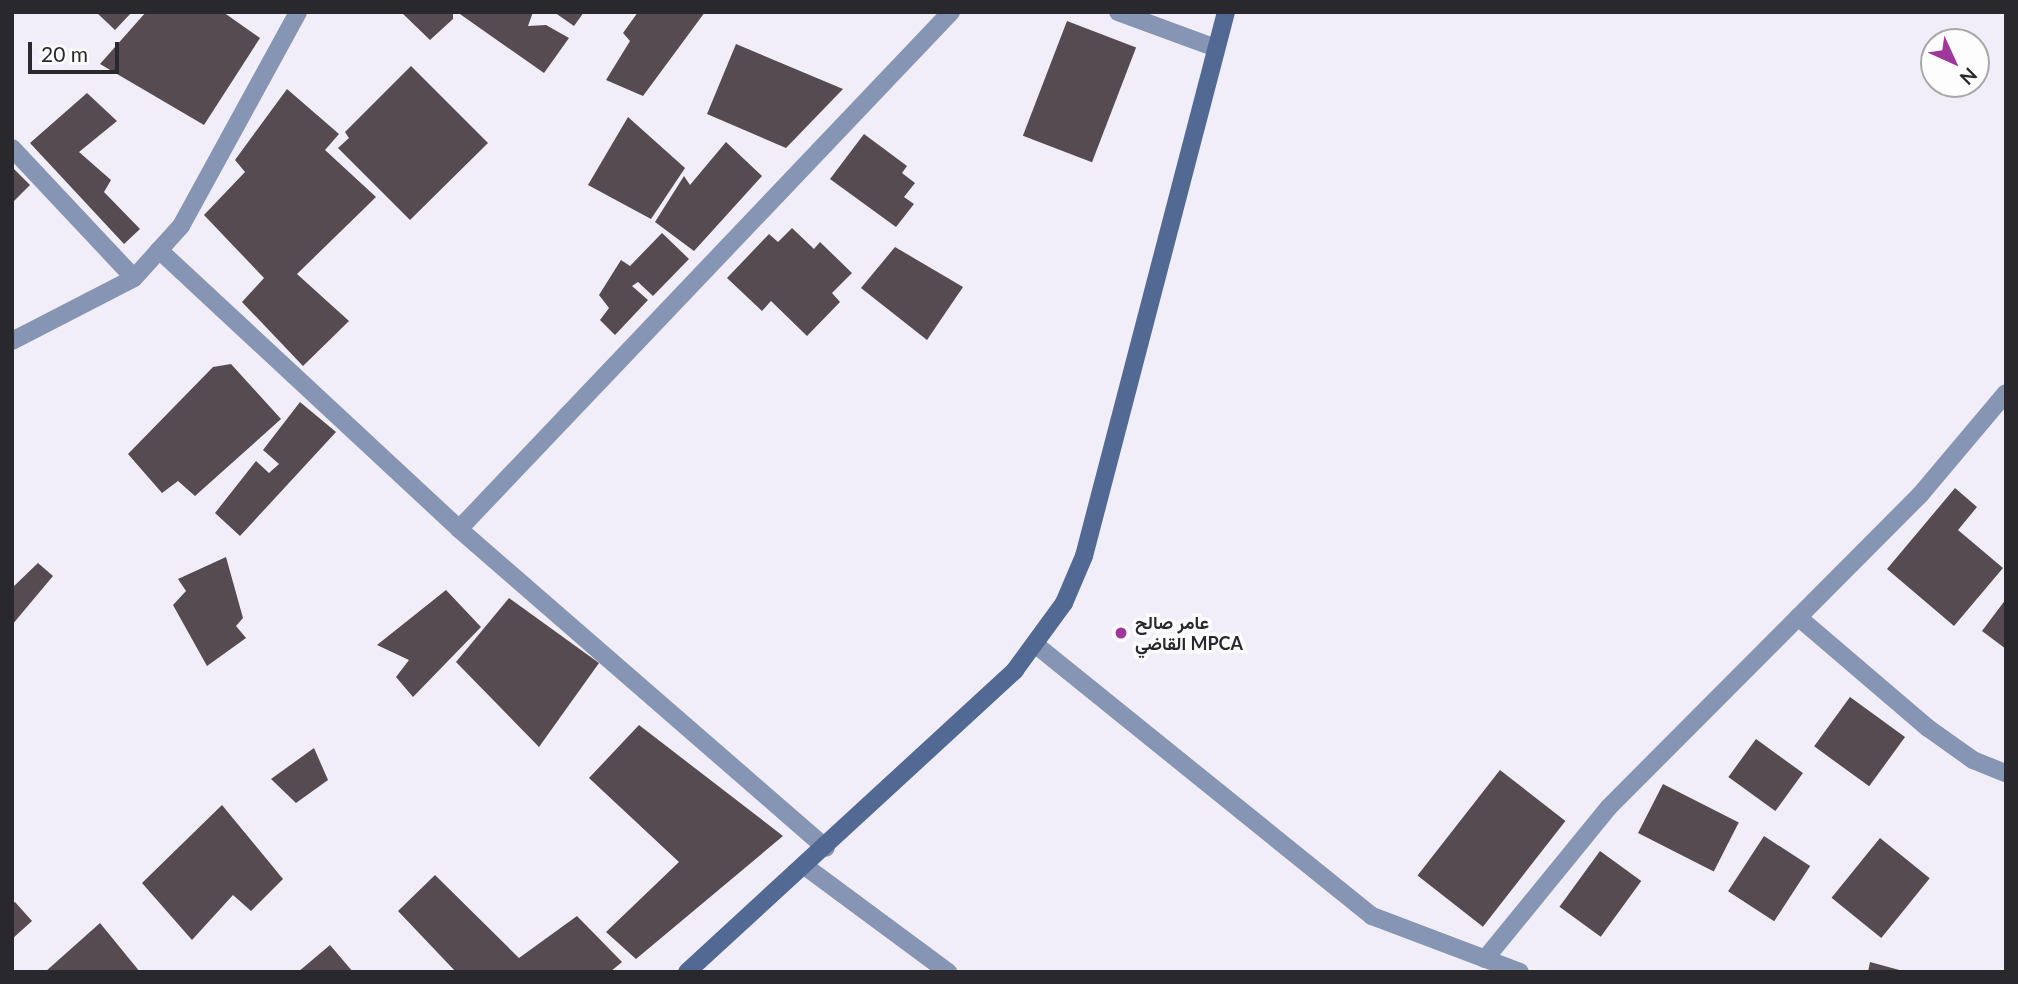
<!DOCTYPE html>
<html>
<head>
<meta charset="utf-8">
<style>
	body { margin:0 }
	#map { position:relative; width:2018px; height:984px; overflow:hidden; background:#f1eef9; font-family:Lato,Vazirmatn,sans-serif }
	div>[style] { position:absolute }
	.building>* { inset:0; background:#554b51; transform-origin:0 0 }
	.lane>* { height:18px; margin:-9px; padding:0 9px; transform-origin:9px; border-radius:9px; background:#8595b3 }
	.street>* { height:18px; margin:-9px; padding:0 9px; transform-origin:9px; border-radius:9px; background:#8595b3 }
	.secondary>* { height:18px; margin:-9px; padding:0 9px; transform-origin:9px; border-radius:9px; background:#526a93 }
	.dots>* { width:19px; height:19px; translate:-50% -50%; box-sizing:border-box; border:4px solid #fdfdfd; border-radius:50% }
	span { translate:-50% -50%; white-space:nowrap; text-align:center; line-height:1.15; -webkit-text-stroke:7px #fdfdfd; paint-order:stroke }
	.poi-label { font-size:18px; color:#29282c; font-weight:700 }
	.left { translate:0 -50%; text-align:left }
	.frame { position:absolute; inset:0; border:14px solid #29282c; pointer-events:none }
	.north { position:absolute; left:1920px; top:28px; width:70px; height:70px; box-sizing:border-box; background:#fdfdfd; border:2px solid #a8a8a9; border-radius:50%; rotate:135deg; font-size:19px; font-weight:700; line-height:28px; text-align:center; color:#29282c }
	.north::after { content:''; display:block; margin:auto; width:24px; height:32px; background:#9e389d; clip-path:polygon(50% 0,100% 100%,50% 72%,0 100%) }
	.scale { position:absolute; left:28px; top:42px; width:91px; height:32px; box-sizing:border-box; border:4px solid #29282c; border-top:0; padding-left:9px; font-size:21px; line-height:24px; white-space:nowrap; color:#29282c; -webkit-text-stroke:5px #fdfdfd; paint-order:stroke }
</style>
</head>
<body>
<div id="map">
	<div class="building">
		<i style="clip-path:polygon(96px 12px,132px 12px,115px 30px)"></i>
		<i style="clip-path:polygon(146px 12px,223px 12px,260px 38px,204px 125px,100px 64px)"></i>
		<i style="clip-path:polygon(401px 12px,453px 12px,453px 19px,430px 40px)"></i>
		<i style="clip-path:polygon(457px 12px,533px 12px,528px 26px,546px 25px,569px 38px,544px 73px)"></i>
		<i style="clip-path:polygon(554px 12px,584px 12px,574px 26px)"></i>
		<i style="clip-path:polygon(638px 12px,705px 12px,643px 96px,606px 80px,630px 41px,623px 33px)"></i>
		<i style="left:1067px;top:21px;width:74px;height:123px;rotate:21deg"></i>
		<i style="clip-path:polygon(736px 44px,843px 89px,786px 148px,707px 114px)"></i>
		<i style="clip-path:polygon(411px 66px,488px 143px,410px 220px,338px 148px,349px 138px,345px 132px)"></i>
		<i style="clip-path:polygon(287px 89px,339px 134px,325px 150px,376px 197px,297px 274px,349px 321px,303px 366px,242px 302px,264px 278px,204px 215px,245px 172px,235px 160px)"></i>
		<i style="clip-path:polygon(87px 93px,117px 121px,79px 152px,111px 180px,104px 192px,140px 229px,124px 244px,30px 143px)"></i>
		<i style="clip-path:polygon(628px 117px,685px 168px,651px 219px,588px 185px)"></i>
		<i style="clip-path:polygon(864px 134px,907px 166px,902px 173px,915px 183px,904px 197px,914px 204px,896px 227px,830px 179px)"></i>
		<i style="clip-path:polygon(726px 142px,762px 176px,694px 251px,655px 222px,684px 176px,690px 185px)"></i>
		<i style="clip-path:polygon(12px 167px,30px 185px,12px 203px)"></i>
		<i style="clip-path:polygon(792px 228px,814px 249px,820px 242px,852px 273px,832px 293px,840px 302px,807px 336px,771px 301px,762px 311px,727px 278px,769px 234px,778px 242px)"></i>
		<i style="clip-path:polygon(662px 233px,689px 259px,653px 296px,638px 282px,632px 286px,648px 300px,615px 335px,600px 320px,609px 308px,599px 295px,621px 260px,630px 266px)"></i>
		<i style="clip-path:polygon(895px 247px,963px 287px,927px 340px,861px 288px)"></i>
		<i style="clip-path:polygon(231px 364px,281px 419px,195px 496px,178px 481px,162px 493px,128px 454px,213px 367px)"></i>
		<i style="clip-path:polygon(300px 402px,336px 432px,240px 536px,215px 513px,256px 461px,269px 473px,279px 464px,263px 450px)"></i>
		<i style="clip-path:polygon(1955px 488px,1977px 507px,1958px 530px,2003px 568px,1954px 626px,1887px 569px)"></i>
		<i style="clip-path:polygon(226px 557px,243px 618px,236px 626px,246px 638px,207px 666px,173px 605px,186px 591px,178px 579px)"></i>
		<i style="clip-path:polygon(38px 563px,53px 576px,12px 625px,12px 588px)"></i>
		<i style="clip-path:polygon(446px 590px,481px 627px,413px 697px,396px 677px,409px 660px,377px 645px)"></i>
		<i style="clip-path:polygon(509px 598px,599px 663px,539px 747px,456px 662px)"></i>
		<i style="clip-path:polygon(2006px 599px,2006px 649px,1982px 631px)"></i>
		<i style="left:1850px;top:697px;width:68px;height:61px;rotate:36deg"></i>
		<i style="clip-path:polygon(639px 725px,783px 836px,636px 959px,606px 932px,679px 862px,589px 778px)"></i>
		<i style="left:1756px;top:739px;width:58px;height:47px;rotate:36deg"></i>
		<i style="clip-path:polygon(314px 748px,328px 780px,296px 803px,271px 779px)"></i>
		<i style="left:1500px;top:770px;width:83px;height:134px;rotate:38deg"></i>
		<i style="left:1663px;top:784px;width:85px;height:55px;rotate:27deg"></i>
		<i style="clip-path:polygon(222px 805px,283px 879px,251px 911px,233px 895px,192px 940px,142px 883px)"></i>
		<i style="left:1764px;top:836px;width:55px;height:66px;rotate:33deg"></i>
		<i style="left:1880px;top:838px;width:64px;height:77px;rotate:39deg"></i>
		<i style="left:1600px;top:851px;width:51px;height:69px;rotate:36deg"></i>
		<i style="clip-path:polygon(435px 875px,519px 958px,577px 916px,622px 962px,610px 972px,456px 972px,398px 911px)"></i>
		<i style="clip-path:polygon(15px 902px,32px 921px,12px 939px,12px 904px)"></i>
		<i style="clip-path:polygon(100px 923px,140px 972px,45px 972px)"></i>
		<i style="clip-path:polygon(330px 945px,353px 972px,298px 972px)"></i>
		<i style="clip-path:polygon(1870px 962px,1903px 971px,1903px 972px,1868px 972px)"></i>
	</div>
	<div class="lane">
		<i style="left:12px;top:148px;width:178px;rotate:46.8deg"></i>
		<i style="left:159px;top:250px;width:410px;rotate:42.9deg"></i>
		<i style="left:459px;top:529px;width:486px;rotate:41deg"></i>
		<i style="left:459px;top:529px;width:714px;rotate:-46.42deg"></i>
		<i style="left:1798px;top:617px;width:171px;rotate:40.5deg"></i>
		<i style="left:1928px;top:728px;width:55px;rotate:35.4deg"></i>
		<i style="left:1973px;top:760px;width:35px;rotate:22deg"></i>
	</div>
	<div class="street">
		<i style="left:1118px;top:12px;width:101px;rotate:20.2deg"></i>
		<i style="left:12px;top:341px;width:137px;rotate:-27.3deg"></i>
		<i style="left:134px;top:278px;width:70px;rotate:-47.9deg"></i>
		<i style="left:181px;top:226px;width:244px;rotate:-61.3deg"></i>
		<i style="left:1036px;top:645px;width:432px;rotate:38.9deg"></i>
		<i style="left:1372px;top:916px;width:158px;rotate:20.7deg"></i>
		<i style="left:806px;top:867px;width:177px;rotate:36.5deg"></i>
		<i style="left:1485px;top:959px;width:196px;rotate:-50.8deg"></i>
		<i style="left:1609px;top:807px;width:441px;rotate:-45.1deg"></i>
		<i style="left:1920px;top:495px;width:133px;rotate:-49.9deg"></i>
	</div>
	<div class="secondary">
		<i style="left:687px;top:972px;width:446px;rotate:-42.6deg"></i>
		<i style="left:1015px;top:670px;width:83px;rotate:-53.8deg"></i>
		<i style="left:1064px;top:603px;width:51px;rotate:-66.9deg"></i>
		<i style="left:1084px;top:556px;width:562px;rotate:-75.37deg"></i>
	</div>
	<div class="dots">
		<i style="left:1121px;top:633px;background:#9e389d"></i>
	</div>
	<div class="poi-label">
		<span class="left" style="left:1135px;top:633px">عامر صالح<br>القاضي MPCA</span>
	</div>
	<div class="frame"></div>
	<div class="north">N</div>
	<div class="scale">20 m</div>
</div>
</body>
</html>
